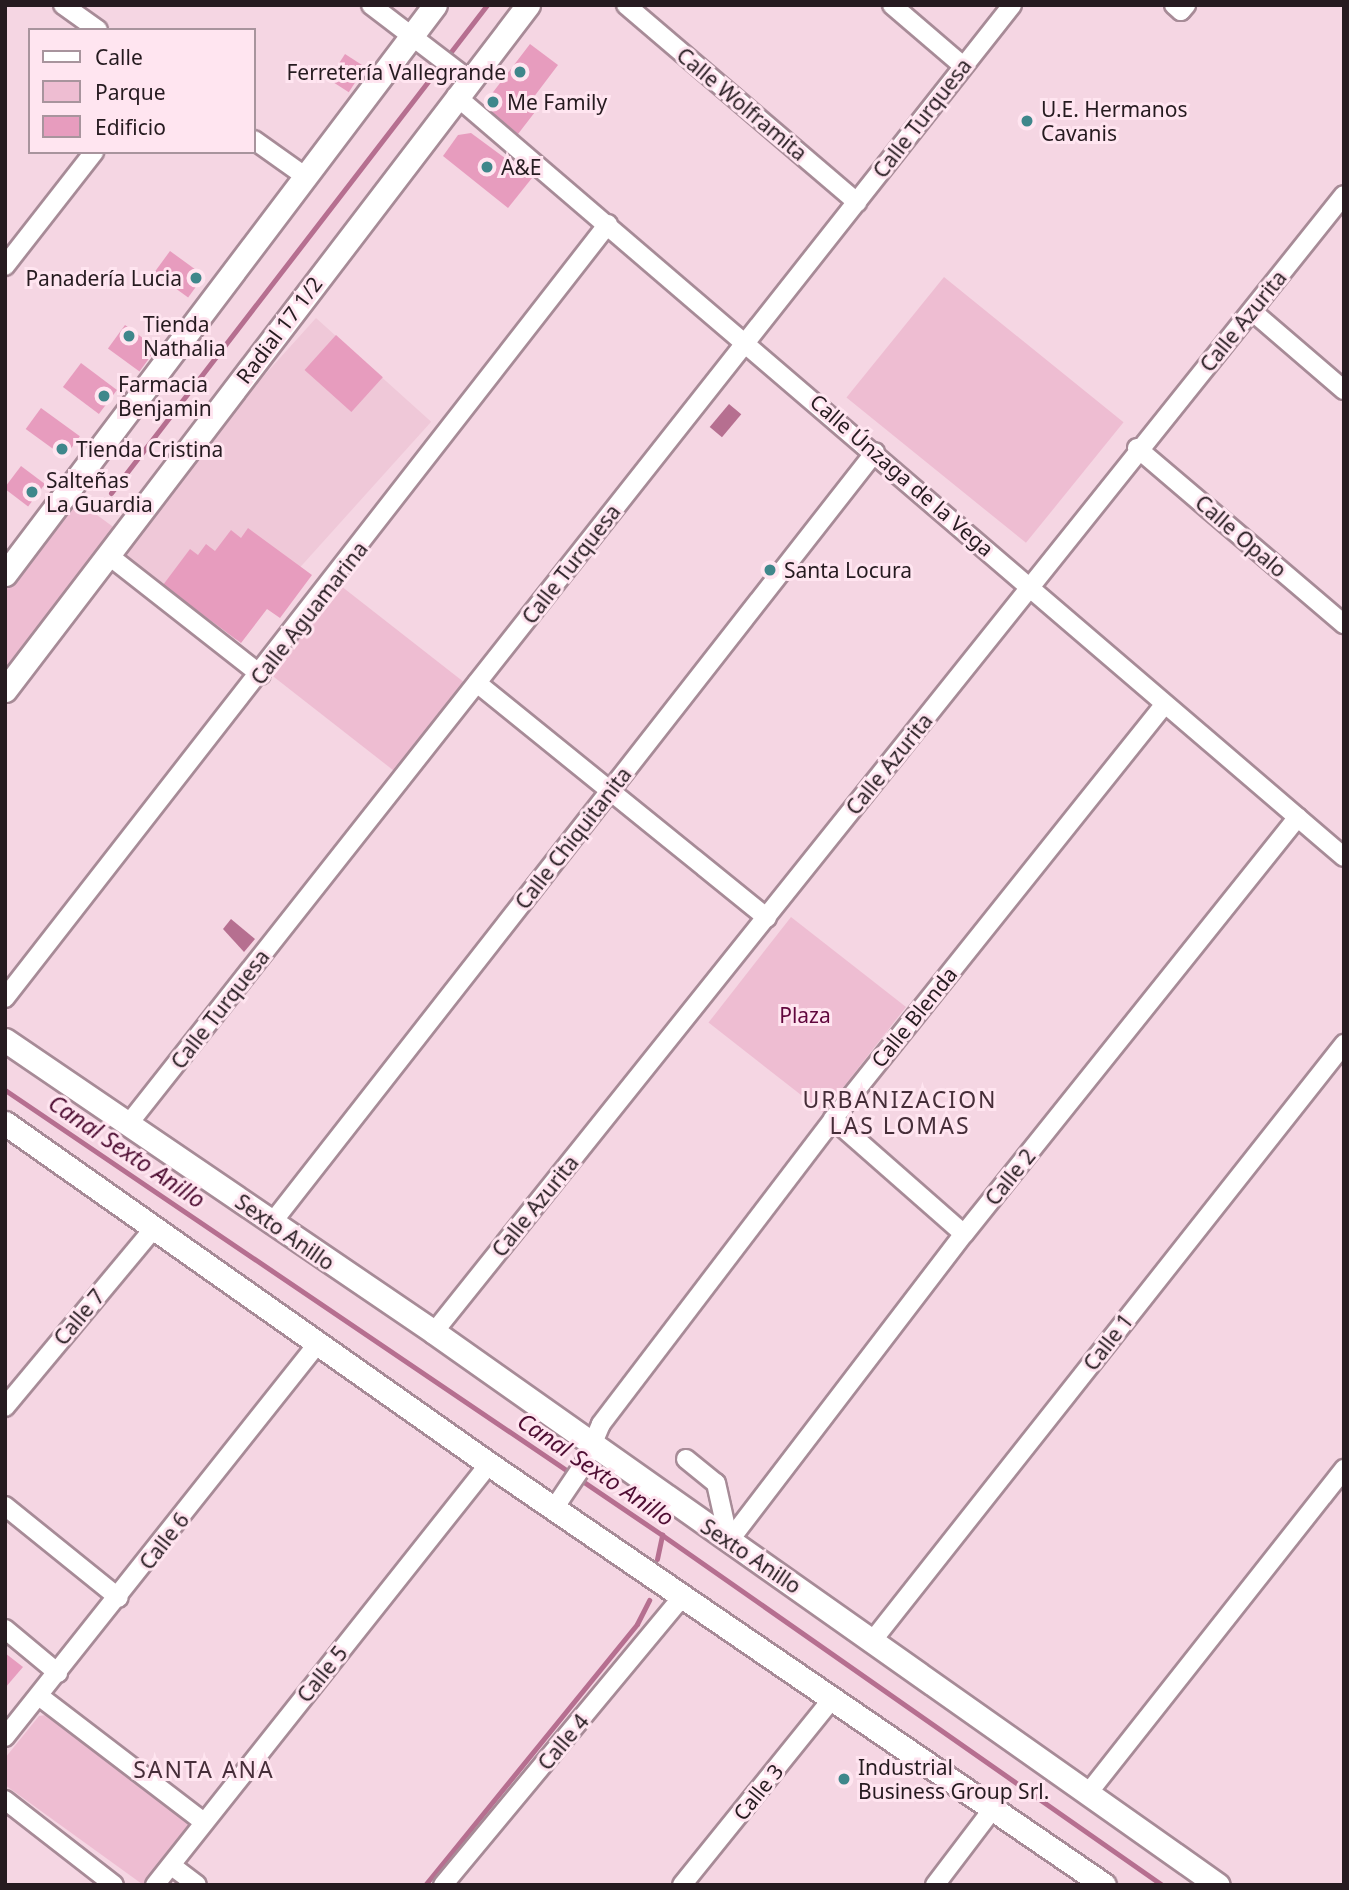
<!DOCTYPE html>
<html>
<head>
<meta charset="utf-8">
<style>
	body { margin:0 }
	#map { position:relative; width:1349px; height:1890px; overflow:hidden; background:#f5d6e3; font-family:"Noto Sans",sans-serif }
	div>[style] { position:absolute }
	.built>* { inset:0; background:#efc8d8; transform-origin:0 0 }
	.green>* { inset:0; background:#eebdd2; transform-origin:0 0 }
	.water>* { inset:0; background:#b66f90; transform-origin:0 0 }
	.stream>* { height:5px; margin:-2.5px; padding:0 2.5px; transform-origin:2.5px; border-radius:2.5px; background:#b66f90 }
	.building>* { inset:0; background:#e79cbe; transform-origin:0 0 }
	.roads { filter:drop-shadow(2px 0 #a78b97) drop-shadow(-2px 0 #a78b97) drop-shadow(0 2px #a78b97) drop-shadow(0 -2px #a78b97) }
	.minor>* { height:18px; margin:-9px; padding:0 9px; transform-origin:9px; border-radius:9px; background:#fff }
	.major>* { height:23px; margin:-11.5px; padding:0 11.5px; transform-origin:11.5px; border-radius:11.5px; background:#fff }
	.dots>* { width:19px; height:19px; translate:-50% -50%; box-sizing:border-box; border:4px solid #ffe5f0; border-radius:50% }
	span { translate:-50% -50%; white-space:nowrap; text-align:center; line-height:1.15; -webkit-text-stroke:6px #ffe5f0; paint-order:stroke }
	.poi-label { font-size:21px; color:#261b20 }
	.right { translate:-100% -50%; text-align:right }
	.left { translate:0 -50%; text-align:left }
	.street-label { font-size:21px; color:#261b20 }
	.park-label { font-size:21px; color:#61073d }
	.neighbourhood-label { font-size:23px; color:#462e39; letter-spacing:2px }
	.water-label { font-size:23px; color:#4f0e33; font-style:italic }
	.frame { position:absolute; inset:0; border:7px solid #261b20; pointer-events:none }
	.legend { position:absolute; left:28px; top:28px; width:228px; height:126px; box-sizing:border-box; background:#ffe5f0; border:2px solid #a8949d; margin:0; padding:9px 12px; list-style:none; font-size:21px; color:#261b20 }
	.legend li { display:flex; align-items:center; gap:14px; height:35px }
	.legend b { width:35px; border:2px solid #a8949d }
</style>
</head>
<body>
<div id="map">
	<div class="built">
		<i style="left:316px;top:318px;width:155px;height:303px;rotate:42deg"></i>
	</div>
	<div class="green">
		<i style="left:944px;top:277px;width:231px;height:155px;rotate:39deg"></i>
		<i style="clip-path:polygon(74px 498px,116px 529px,7px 670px,5px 588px)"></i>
		<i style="left:341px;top:586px;width:157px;height:113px;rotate:38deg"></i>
		<i style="left:791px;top:917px;width:146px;height:134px;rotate:38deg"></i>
		<i style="clip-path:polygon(46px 1715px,191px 1818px,193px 1827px,154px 1881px,142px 1884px,5px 1785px,5px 1758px,39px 1716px)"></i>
	</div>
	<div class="water">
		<i style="left:729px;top:404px;width:16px;height:30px;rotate:40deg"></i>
		<i style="clip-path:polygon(231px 919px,255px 939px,244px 952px,223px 929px)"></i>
	</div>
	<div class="stream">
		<i style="left:111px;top:493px;width:616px;rotate:-52.39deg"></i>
		<i style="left:5px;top:1090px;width:794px;rotate:34.11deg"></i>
		<i style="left:662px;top:1535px;width:610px;rotate:34.99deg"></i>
		<i style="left:657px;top:1559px;width:25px;rotate:-78deg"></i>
		<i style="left:425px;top:1885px;width:336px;rotate:-50.9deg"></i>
		<i style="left:637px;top:1624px;width:27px;rotate:-63deg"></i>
	</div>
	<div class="building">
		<i style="clip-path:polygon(530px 44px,558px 65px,527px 106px,535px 112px,518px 134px,489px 112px,487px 100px)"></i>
		<i style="left:345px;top:54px;width:24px;height:30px;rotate:33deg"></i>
		<i style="clip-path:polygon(471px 133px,532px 178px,508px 208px,443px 156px,458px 135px)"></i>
		<i style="left:170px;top:251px;width:42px;height:27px;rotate:36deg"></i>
		<i style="left:125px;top:325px;width:39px;height:29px;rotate:36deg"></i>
		<i style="left:336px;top:335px;width:63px;height:47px;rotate:42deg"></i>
		<i style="left:81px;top:363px;width:45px;height:30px;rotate:37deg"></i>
		<i style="left:41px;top:408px;width:48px;height:26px;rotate:36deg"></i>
		<i style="left:21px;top:466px;width:30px;height:28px;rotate:37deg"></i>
		<i style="clip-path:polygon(248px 528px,312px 575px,280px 618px,267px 609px,241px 643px,163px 585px,190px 549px,198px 555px,206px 544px,215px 551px,231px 530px,241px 538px)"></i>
		<i style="clip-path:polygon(5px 1653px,23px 1667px,5px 1688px)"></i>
	</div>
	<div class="roads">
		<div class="minor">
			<i style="left:63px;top:5px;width:43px;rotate:35.5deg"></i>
			<i style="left:371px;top:5px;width:123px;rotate:37.4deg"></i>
			<i style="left:626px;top:5px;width:304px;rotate:40.5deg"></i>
			<i style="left:892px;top:5px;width:92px;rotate:40.6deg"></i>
			<i style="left:1174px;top:5px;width:9px;rotate:41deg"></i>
			<i style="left:1181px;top:11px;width:8px;rotate:-50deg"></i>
			<i style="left:456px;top:96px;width:1169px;rotate:40.6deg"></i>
			<i style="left:254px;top:140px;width:64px;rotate:35.4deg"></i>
			<i style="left:5px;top:266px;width:145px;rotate:-52deg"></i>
			<i style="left:1252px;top:311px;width:121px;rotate:40.7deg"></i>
			<i style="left:1137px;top:448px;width:272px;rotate:40.4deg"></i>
			<i style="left:108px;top:555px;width:194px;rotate:38.1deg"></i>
			<i style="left:477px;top:683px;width:373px;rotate:39deg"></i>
			<i style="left:5px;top:998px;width:981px;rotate:-52.08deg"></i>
			<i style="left:833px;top:1119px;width:174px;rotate:41.3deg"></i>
			<i style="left:130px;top:1122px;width:1423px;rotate:-51.7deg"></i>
			<i style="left:271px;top:1224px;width:980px;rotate:-51.96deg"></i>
			<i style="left:434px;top:1332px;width:1456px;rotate:-51.33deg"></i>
			<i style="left:5px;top:1407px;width:233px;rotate:-50.2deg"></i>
			<i style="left:686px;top:1459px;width:38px;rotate:39deg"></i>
			<i style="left:716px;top:1483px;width:59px;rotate:77.4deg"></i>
			<i style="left:5px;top:1506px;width:146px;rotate:38.9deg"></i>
			<i style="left:555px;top:1507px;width:52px;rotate:-56deg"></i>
			<i style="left:584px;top:1464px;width:43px;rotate:-67deg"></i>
			<i style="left:601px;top:1424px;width:383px;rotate:-52.7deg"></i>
			<i style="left:833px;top:1119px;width:530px;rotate:-51.36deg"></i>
			<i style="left:729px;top:1541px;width:387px;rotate:-52.6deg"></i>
			<i style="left:964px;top:1234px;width:534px;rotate:-51.31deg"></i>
			<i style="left:5px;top:1629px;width:69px;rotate:39.7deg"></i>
			<i style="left:873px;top:1640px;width:760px;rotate:-51.68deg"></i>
			<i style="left:39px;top:1696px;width:208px;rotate:37.4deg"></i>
			<i style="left:5px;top:1737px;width:505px;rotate:-51.52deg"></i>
			<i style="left:1089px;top:1792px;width:412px;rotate:-51.7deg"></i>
			<i style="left:5px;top:1800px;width:138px;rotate:37.9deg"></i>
			<i style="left:172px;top:1866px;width:31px;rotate:37deg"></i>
			<i style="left:155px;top:1885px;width:537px;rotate:-51.57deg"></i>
			<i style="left:443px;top:1885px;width:374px;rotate:-50.3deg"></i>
			<i style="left:682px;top:1885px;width:240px;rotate:-51.1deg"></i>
			<i style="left:935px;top:1885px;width:99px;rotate:-52.8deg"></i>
		</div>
		<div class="major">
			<i style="left:5px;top:574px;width:713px;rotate:-52.92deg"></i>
			<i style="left:5px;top:690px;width:862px;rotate:-52.64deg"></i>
			<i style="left:5px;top:1040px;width:519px;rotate:34.24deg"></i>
			<i style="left:434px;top:1332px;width:959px;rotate:35.2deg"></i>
			<i style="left:5px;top:1123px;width:592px;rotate:35.17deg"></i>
			<i style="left:489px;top:1464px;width:745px;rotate:34.39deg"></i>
		</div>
	</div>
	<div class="dots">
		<i style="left:520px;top:72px;background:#3f878b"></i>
		<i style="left:493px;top:102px;background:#3f878b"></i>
		<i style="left:1027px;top:121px;background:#3f878b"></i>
		<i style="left:487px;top:167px;background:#3f878b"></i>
		<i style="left:196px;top:278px;background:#3f878b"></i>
		<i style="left:129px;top:336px;background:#3f878b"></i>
		<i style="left:104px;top:396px;background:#3f878b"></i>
		<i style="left:62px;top:449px;background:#3f878b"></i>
		<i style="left:32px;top:492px;background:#3f878b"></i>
		<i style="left:770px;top:570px;background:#3f878b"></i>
		<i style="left:844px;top:1779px;background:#3f878b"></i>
	</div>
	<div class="poi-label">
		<span class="right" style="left:506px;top:72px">Ferretería Vallegrande</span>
		<span class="left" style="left:507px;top:102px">Me Family</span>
		<span class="left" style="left:1041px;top:121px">U.E. Hermanos<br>Cavanis</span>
		<span class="left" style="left:501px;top:167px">A&amp;E</span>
		<span class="right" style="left:182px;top:278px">Panadería Lucia</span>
		<span class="left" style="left:143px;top:336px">Tienda<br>Nathalia</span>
		<span class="left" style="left:118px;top:396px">Farmacia<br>Benjamin</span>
		<span class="left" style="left:76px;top:449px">Tienda Cristina</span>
		<span class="left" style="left:46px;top:492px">Salteñas<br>La Guardia</span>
		<span class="left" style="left:784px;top:570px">Santa Locura</span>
		<span class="left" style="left:858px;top:1779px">Industrial<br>Business Group Srl.</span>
	</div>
	<div class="street-label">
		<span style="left:742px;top:104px;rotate:40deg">Calle Wolframita</span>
		<span style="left:922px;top:118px;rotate:-52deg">Calle Turquesa</span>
		<span style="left:1243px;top:321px;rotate:-51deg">Calle Azurita</span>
		<span style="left:279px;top:330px;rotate:-53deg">Radial 17 1/2</span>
		<span style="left:902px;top:475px;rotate:41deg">Calle Únzaga de la Vega</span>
		<span style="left:1241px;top:536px;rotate:41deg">Calle Opalo</span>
		<span style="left:571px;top:564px;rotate:-52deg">Calle Turquesa</span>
		<span style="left:309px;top:613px;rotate:-52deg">Calle Aguamarina</span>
		<span style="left:889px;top:764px;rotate:-51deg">Calle Azurita</span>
		<span style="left:573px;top:838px;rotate:-52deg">Calle Chiquitanita</span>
		<span style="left:220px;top:1009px;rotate:-52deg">Calle Turquesa</span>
		<span style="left:914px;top:1017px;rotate:-51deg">Calle Blenda</span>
		<span style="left:1010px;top:1177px;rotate:-51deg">Calle 2</span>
		<span style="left:535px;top:1206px;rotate:-51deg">Calle Azurita</span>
		<span style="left:285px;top:1232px;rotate:35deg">Sexto Anillo</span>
		<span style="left:79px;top:1317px;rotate:-50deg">Calle 7</span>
		<span style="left:1108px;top:1342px;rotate:-52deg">Calle 1</span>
		<span style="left:164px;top:1541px;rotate:-52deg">Calle 6</span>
		<span style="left:751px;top:1556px;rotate:34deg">Sexto Anillo</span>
		<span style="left:322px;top:1674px;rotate:-51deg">Calle 5</span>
		<span style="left:563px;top:1742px;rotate:-50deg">Calle 4</span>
		<span style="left:758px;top:1792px;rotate:-51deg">Calle 3</span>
	</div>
	<div class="park-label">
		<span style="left:805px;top:1015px">Plaza</span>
	</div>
	<div class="neighbourhood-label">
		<span style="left:900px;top:1112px">URBANIZACION<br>LAS LOMAS</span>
		<span style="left:204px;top:1769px">SANTA ANA</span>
	</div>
	<div class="water-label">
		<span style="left:127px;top:1151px;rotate:34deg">Canal Sexto Anillo</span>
		<span style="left:596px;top:1469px;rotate:34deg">Canal Sexto Anillo</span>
	</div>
	<div class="frame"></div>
	<ul class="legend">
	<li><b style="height:9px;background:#fff"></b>Calle</li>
	<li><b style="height:19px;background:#eebdd2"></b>Parque</li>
	<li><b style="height:19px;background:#e79cbe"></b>Edificio</li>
	</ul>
</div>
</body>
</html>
